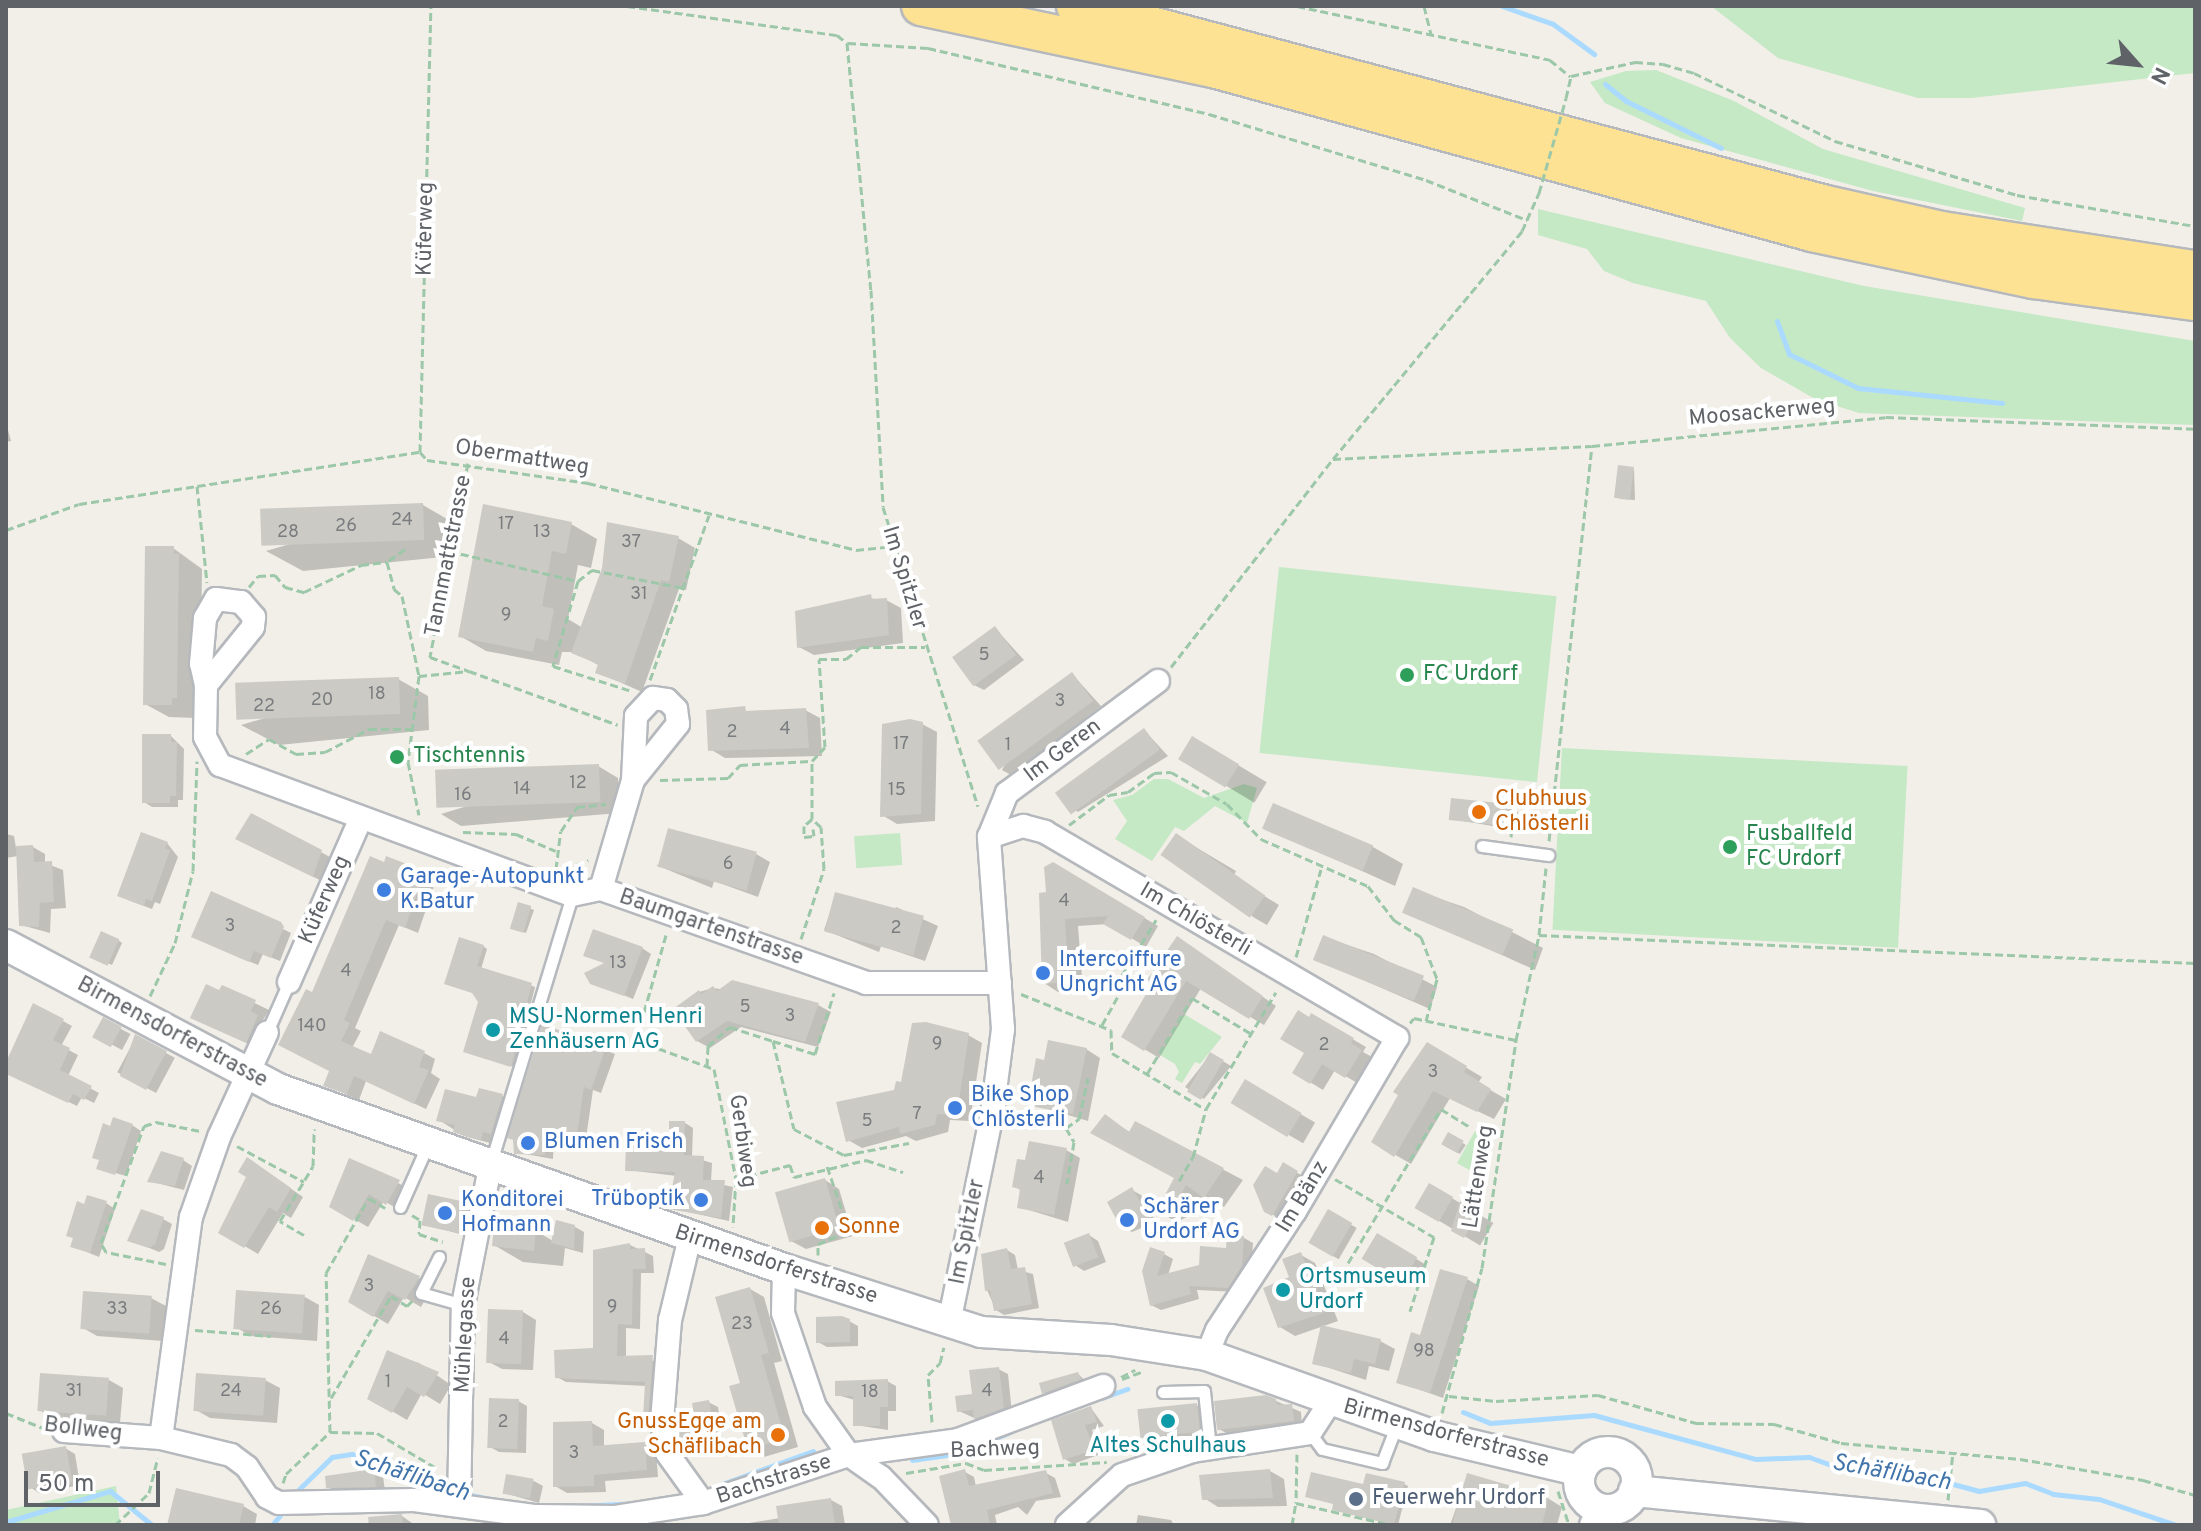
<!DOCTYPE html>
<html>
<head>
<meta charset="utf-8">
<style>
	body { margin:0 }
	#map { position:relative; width:2201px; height:1531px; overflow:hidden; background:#f1efe8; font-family:Overpass,sans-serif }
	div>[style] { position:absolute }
	.green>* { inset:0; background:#c5e8c5; transform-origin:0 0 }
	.shadow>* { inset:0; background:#0003; transform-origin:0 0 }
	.stream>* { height:5px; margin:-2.5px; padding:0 2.5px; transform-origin:2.5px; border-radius:2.5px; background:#aadaff }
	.building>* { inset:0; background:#cccac5; transform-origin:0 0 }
	.path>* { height:3px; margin-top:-1.5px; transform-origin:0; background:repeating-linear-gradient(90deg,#9cc7a9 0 8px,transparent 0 12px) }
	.roads { filter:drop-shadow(2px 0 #b5b8bc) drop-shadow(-2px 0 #b5b8bc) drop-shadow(0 2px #b5b8bc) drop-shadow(0 -2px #b5b8bc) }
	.lane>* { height:11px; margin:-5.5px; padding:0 5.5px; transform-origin:5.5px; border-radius:5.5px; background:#fff }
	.street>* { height:22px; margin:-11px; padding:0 11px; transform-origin:11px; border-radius:11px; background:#fff }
	.secondary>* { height:30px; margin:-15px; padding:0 15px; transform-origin:15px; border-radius:15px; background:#fff }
	.secondary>.ring { margin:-15px; padding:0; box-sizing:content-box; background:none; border:30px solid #fff; border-radius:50% }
	.highway>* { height:38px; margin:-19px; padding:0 19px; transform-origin:19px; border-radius:19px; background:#fde293 }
	.path-bridge>* { height:3px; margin-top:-1.5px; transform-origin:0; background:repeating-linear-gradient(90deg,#9cc7a9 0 8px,transparent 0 12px) }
	.dots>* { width:22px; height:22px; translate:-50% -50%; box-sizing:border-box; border:4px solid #fff; border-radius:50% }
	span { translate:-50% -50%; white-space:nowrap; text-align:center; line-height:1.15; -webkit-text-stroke:8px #fff; paint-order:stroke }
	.number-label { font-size:18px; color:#7a7d7f }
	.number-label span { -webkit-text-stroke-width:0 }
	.street-label { font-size:22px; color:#5f6368 }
	.leisure-label { font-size:22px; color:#27864d }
	.left { translate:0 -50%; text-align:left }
	.food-label { font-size:22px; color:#c56008 }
	.right { translate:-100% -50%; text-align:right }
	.shop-label { font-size:22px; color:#366cbe }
	.culture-label { font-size:22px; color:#0d838f }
	.service-label { font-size:22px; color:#4e5e75 }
	.water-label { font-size:24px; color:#4174aa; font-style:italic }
	.frame { position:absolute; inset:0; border:8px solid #5f6368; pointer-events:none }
	.north { position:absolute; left:2097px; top:24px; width:80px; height:80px; -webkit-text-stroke:6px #fff; paint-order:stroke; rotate:117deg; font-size:22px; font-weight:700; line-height:32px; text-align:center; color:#5f6368 }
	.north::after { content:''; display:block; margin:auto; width:28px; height:36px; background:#5f6368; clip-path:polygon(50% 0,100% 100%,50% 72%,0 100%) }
	.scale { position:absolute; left:24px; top:1471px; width:136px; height:36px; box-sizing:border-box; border:4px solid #5f6368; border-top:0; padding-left:10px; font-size:24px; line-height:28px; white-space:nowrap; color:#5f6368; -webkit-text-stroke:6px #fff; paint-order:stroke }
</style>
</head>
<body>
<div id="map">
	<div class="green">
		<i style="clip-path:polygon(1711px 6px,2195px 6px,2195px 73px,1971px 98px,1918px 98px,1778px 58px)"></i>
		<i style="clip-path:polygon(1656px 70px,1734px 101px,1823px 149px,2025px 208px,2022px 221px,1873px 191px,1681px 138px,1605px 103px,1590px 82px,1626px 71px)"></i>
		<i style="clip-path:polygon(1538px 209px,1864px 286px,2195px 341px,2195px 425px,1859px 413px,1815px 399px,1761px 368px,1730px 338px,1706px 301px,1633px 283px,1604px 271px,1587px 249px,1538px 235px)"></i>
		<i style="left:1279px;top:567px;width:279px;height:187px;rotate:6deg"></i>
		<i style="left:1562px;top:748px;width:346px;height:182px;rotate:3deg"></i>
		<i style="clip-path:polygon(1154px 779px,1168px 779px,1204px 798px,1244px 784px,1257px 788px,1247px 823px,1215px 806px,1184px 831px,1175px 827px,1152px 861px,1115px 839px,1127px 821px,1113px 800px,1132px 795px)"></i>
		<i style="left:900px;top:833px;width:32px;height:46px;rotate:86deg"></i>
		<i style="clip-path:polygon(1184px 1014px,1222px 1037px,1200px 1064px,1195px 1062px,1182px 1083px,1175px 1079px,1179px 1072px,1175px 1064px,1160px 1055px)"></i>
		<i style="clip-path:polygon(1475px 1131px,1491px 1140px,1484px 1178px,1457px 1163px)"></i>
		<i style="clip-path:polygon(116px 1486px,120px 1525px,6px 1525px,6px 1510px)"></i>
	</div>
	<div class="shadow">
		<i style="clip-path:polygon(6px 423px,11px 441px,6px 442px)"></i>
		<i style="clip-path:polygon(1634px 469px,1635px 500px,1621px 499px,1617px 497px)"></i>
		<i style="clip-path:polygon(423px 505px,452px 522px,453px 556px,303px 571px,266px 551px)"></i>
		<i style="clip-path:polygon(571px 524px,597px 539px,591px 568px,578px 565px,568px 619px,583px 628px,678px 538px,695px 548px,686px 590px,679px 589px,642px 692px,597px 672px,600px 666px,574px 652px,562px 652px,559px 665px,486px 651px,460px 636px)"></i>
		<i style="clip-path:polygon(173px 548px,202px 569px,200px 710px,195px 718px,169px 717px,145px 704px)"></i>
		<i style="clip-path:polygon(857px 597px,886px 600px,901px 608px,903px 643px,814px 655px,799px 647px)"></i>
		<i style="clip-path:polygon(995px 628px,1024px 660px,984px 690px,974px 685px)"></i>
		<i style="clip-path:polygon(1072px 674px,1101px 706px,1011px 775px,1002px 770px,1035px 709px,1031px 704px)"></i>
		<i style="clip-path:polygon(398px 679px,428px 696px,429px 730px,279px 745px,241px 725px)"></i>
		<i style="clip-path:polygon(805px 710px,820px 718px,822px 756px,725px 758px,710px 749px)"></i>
		<i style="clip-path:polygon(922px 724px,937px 732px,935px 821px,897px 824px,882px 815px)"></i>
		<i style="clip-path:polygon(1144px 730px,1168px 756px,1078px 812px,1069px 807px)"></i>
		<i style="clip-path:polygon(171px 736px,184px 749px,183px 800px,178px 800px,178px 807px,152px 807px,144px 802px)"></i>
		<i style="left:1193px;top:738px;width:86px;height:24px;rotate:31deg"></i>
		<i style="clip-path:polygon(598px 766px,618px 778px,619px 813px,461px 826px,441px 814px)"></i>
		<i style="clip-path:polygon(1508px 806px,1518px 812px,1516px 830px,1451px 819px)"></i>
		<i style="clip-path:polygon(252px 815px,330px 857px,322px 881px,246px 844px)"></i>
		<i style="clip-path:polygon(1267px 828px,1373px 847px,1403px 864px,1395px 886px)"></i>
		<i style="clip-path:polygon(6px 834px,14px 836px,16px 848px,33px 847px,45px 854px,45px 863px,63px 870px,66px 908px,51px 909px,50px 933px,21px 925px,18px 856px,6px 858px)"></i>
		<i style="clip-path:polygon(1177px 836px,1236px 871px,1233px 877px,1279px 905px,1267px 925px,1253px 917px)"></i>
		<i style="clip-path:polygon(167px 843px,178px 857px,160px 904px,155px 902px,152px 909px,128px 900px)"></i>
		<i style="clip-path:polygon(756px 854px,770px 862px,758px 897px,714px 881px,712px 888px,656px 865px)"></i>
		<i style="clip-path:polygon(1053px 864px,1158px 926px,1146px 947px,1108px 924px,1078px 926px,1083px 990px,1058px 992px,1044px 983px,1041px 895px,1048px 894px)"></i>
		<i style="clip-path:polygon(424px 873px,436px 880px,418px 933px,399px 925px,355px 1028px,361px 1031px,352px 1048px,372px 1056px,424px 1053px,435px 1059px,431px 1073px,440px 1079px,426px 1109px,366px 1081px,359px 1100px,326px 1085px,332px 1071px,313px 995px)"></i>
		<i style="clip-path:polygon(1414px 890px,1464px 907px,1543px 948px,1535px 970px,1407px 912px)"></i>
		<i style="clip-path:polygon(836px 895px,894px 911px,896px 907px,938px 926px,925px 961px,881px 946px,879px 952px,824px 930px)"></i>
		<i style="clip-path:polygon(519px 904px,534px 910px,526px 933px,515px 929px)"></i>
		<i style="clip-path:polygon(283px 929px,291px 933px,280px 961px,263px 954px,258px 965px,202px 941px)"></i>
		<i style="clip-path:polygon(1324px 937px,1374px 954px,1437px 987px,1430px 1009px,1317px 960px)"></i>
		<i style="clip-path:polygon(118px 940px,122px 943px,112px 965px,96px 958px)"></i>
		<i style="clip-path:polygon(483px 946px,487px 949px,481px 969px,535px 987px,515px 1067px,469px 1053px,481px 1002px,474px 993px,451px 985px)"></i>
		<i style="clip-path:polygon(1192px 947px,1276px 1006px,1264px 1025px,1201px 988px,1159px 1058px,1123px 1036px)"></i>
		<i style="clip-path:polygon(642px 948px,651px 954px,633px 999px,591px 982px,607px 964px,586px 955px)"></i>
		<i style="clip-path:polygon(222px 987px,269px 1010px,263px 1020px,271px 1024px,260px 1049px,206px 1024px)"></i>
		<i style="clip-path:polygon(713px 988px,818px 1005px,831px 1012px,818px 1047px,741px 1027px,710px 1048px,697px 1041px,699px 992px)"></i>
		<i style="left:104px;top:1020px;width:30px;height:18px;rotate:28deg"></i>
		<i style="clip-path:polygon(63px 1021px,72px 1026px,61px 1046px,78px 1055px,68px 1076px,99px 1093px,94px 1103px,82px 1097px,77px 1106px,6px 1072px)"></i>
		<i style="clip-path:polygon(1325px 1023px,1366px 1047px,1363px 1052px,1374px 1058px,1359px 1084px,1335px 1070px,1323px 1090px,1295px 1073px)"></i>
		<i style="clip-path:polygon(543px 1027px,615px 1054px,601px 1093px,593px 1090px,586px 1138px,554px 1134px,553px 1159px,514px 1152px)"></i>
		<i style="clip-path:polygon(968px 1035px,982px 1043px,970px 1121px,950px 1120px,948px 1132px,916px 1141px,906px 1136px,862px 1148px,848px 1140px,838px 1104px,896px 1091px)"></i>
		<i style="left:136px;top:1037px;width:44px;height:40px;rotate:28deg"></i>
		<i style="clip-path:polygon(1428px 1045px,1482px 1077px,1478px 1083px,1506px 1099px,1494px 1119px,1450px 1098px,1411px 1164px,1373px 1142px)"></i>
		<i style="clip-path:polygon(1086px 1049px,1100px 1058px,1088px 1121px,1038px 1106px,1041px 1090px,1033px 1085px)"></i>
		<i style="clip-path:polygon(1211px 1054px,1231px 1066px,1204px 1099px,1185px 1087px)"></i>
		<i style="left:1245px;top:1082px;width:81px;height:24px;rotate:30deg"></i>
		<i style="clip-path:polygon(502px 1096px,511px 1100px,499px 1138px,492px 1136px,490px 1143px,464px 1136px,439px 1120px,478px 1099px)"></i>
		<i style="clip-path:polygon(1105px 1116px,1131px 1133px,1136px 1124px,1243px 1180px,1224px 1207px,1205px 1196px,1198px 1211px,1177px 1222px,1159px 1212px,1176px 1178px)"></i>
		<i style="clip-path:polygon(685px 1123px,693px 1128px,692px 1157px,712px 1163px,711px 1182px,733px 1187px,729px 1221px,670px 1208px,677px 1176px,627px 1170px,671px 1147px)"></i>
		<i style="clip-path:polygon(132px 1125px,141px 1131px,126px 1176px,98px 1168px,112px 1128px)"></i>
		<i style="left:1449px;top:1134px;width:20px;height:11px;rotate:33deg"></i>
		<i style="clip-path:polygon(1066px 1150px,1080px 1158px,1068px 1222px,1019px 1207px,1022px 1191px,1014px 1186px,1027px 1163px)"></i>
		<i style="clip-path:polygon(248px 1159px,303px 1197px,291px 1218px,283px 1213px,258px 1254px,221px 1232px,249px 1176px)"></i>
		<i style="clip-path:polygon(183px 1160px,192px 1166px,184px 1190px,149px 1181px)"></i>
		<i style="clip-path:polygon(350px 1161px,413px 1190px,401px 1211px,384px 1201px,368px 1227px,331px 1206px)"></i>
		<i style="clip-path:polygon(1284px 1165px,1306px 1178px,1282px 1220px,1265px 1210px)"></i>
		<i style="clip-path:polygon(825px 1180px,839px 1189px,853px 1236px,806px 1249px,791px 1241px)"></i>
		<i style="left:1430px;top:1185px;width:74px;height:26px;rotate:31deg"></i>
		<i style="clip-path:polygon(1132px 1190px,1141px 1195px,1156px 1222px,1132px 1232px,1122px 1226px)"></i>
		<i style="left:430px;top:1197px;width:48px;height:28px;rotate:15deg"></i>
		<i style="clip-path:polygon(106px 1203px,115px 1209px,99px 1257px,72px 1246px,86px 1206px)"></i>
		<i style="left:1329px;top:1212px;width:32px;height:36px;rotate:30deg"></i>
		<i style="clip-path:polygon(163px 1219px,172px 1224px,164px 1249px,159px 1252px,130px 1240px)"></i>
		<i style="clip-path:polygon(496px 1227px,536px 1231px,553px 1241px,575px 1227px,584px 1232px,583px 1253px,565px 1248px,563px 1266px,523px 1262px,494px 1245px)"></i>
		<i style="clip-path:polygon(1089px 1235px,1098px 1241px,1106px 1262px,1084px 1271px,1075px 1265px)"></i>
		<i style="left:1378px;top:1236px;width:55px;height:26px;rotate:31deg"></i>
		<i style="clip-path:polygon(1244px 1238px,1253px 1243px,1251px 1271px,1237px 1292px,1197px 1290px,1199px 1299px,1161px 1310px,1151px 1305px,1144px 1271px,1164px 1254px,1173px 1259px,1168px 1275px,1200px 1266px)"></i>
		<i style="clip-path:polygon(630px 1245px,653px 1256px,654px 1273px,641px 1273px,640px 1329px,626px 1328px,626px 1358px,661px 1362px,653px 1422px,645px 1417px,646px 1386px,566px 1382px,557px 1377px,595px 1350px)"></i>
		<i style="clip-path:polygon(1007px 1250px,1015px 1255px,1018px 1270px,1033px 1274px,1039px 1308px,1004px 1315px,996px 1310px,987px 1290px)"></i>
		<i style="clip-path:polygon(1301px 1255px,1315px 1263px,1338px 1321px,1295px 1336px,1280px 1327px)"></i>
		<i style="clip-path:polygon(419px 1278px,433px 1286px,421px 1307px,404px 1297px,388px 1324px,350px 1302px)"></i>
		<i style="clip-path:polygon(1467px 1279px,1479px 1286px,1443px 1398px,1398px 1382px,1422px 1337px)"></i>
		<i style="clip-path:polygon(750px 1289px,764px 1297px,782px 1361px,774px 1363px,798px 1447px,764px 1457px,749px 1449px,742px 1385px)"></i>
		<i style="clip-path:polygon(305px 1297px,319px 1305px,317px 1341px,250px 1336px,236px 1327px)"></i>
		<i style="clip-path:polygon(151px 1298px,166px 1306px,163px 1341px,97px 1336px,83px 1328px)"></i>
		<i style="clip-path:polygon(490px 1311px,523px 1312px,536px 1320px,533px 1370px,502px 1369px,489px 1362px)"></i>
		<i style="clip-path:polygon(849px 1321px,858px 1326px,858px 1346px,827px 1347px,818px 1342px)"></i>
		<i style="clip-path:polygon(1380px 1341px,1395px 1349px,1389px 1371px,1369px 1366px,1366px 1380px,1314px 1363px)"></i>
		<i style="clip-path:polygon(388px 1353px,419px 1363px,451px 1385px,440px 1404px,422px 1393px,407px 1420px,370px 1398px)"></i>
		<i style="clip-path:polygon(998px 1369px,1008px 1374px,1012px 1413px,985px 1423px,959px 1411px)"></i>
		<i style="clip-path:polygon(1078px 1374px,1089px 1384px,1053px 1398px,1044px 1392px)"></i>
		<i style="clip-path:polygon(109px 1380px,123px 1388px,120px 1423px,54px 1418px,39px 1410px)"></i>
		<i style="clip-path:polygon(265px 1380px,280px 1388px,277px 1423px,210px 1418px,196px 1410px)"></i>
		<i style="clip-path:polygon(887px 1381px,896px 1386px,896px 1411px,888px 1411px,888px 1430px,855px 1425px,855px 1400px,837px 1395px)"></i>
		<i style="clip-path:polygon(518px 1401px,527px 1406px,526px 1453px,499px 1452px,490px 1447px)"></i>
		<i style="clip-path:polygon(1276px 1401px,1301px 1412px,1302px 1426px,1228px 1434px,1219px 1429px)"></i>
		<i style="clip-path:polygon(708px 1402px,718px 1407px,724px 1448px,693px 1453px,683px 1448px)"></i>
		<i style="clip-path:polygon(1196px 1405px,1206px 1410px,1208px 1436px,1151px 1442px,1142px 1437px)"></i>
		<i style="clip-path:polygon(1091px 1408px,1104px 1426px,1092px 1430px,1101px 1454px,1073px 1464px,1065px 1459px)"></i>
		<i style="clip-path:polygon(592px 1423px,604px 1430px,604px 1447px,644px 1444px,656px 1451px,658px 1477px,605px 1481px,606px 1492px,567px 1493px,555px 1486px)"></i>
		<i style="clip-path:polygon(65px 1448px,75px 1454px,80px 1485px,39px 1493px,30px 1487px)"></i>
		<i style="clip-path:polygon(373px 1471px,383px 1476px,385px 1491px,337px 1492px,328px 1487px)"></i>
		<i style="clip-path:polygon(1270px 1471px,1284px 1479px,1287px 1506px,1218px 1507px,1204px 1498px)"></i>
		<i style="clip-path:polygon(965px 1472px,974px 1477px,976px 1487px,1046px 1473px,1055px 1478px,1061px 1497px,1036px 1501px,1027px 1515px,1018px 1507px,995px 1515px,997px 1525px,953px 1525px)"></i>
		<i style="clip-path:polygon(1468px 1475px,1549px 1499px,1562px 1507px,1557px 1525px,1450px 1525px)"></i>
		<i style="clip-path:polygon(534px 1481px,543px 1486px,539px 1503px,505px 1493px)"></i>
		<i style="clip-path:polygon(1404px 1484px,1408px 1486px,1398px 1525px,1338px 1511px,1364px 1486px)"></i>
		<i style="clip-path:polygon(831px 1500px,842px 1506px,845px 1525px,737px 1525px,780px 1518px)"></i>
		<i style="clip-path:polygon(243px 1506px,257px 1514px,255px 1525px,180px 1525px)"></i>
		<i style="clip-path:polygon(1138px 1515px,1171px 1520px,1174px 1525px,1136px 1525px)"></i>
		<i style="clip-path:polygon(402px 1516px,415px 1525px,370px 1525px)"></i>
	</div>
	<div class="stream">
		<i style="left:1502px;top:6px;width:54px;rotate:19.4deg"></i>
		<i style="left:1553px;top:24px;width:51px;rotate:36.2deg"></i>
		<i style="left:1605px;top:84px;width:27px;rotate:39deg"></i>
		<i style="left:1626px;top:101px;width:106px;rotate:26.3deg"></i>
		<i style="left:1777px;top:321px;width:35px;rotate:70deg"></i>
		<i style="left:1789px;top:354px;width:77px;rotate:26.2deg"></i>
		<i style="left:1858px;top:388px;width:145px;rotate:5.9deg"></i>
		<i style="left:1102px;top:1398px;width:27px;rotate:-20deg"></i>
		<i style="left:1463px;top:1412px;width:29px;rotate:22deg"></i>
		<i style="left:1490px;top:1423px;width:104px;rotate:-4.4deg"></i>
		<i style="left:1594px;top:1415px;width:168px;rotate:15.2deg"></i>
		<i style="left:1756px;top:1459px;width:53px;rotate:-2.2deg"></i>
		<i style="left:1809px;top:1457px;width:41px;rotate:19.7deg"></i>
		<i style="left:1848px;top:1471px;width:39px;rotate:10deg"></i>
		<i style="left:1886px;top:1478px;width:34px;rotate:-5deg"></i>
		<i style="left:1920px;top:1475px;width:61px;rotate:15.2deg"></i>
		<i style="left:1979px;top:1491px;width:47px;rotate:-9.9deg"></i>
		<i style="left:2025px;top:1483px;width:30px;rotate:21deg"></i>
		<i style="left:2053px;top:1494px;width:46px;rotate:6.2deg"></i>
		<i style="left:2099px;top:1499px;width:81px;rotate:18.7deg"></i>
		<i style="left:912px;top:1460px;width:49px;rotate:-8.1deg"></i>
		<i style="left:961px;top:1453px;width:53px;rotate:-23.2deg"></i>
		<i style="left:703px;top:1491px;width:117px;rotate:-20deg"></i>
		<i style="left:465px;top:1494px;width:31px;rotate:11deg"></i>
		<i style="left:293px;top:1495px;width:54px;rotate:-44.3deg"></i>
		<i style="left:332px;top:1457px;width:20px;rotate:-9deg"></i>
		<i style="left:352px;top:1454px;width:107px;rotate:21.3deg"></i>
		<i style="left:580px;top:1506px;width:58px;rotate:-3deg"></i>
		<i style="left:6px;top:1522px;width:109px;rotate:-16.6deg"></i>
		<i style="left:110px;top:1491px;width:54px;rotate:39deg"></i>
		<i style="left:272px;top:1525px;width:19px;rotate:-51deg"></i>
	</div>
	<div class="building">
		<i style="left:1618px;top:465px;width:16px;height:33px;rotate:7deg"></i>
		<i style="left:423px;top:503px;width:37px;height:163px;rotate:88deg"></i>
		<i style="clip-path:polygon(483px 504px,572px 522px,566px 554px,552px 551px,542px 606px,554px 609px,548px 641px,536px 638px,533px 652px,458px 637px)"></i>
		<i style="clip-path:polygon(607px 522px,679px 536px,669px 582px,661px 580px,625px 684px,595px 673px,598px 664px,571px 653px,602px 568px)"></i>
		<i style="clip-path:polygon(145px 546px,174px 546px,174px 554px,179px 554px,177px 698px,172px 698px,172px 705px,143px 705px)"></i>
		<i style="clip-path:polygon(871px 594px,872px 599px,887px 598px,889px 635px,797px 648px,795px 611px)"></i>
		<i style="left:995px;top:626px;width:36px;height:53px;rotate:54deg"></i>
		<i style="left:1072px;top:672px;width:36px;height:117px;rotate:54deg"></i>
		<i style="left:399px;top:677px;width:37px;height:164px;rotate:88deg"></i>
		<i style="clip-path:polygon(745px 706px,746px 711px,806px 708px,809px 748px,708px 751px,706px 710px)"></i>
		<i style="clip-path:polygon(910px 719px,923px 722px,921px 814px,880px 817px,882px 724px)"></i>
		<i style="left:1144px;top:728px;width:27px;height:110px;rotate:54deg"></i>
		<i style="clip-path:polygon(142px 734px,171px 734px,171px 742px,177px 742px,176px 796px,170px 796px,170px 803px,142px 803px)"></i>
		<i style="left:1192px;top:736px;width:55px;height:27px;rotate:31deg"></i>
		<i style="left:599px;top:764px;width:38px;height:164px;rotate:88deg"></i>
		<i style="left:1451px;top:798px;width:58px;height:22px;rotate:6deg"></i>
		<i style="left:1273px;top:803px;width:109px;height:28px;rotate:23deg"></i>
		<i style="clip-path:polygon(251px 813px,322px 850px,313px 877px,235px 839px)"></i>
		<i style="left:668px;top:828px;width:92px;height:40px;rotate:15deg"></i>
		<i style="clip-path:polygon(141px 832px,168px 842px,165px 848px,170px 850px,152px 901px,146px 899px,144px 906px,117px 896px)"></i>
		<i style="left:1176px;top:833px;width:109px;height:27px;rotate:35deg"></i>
		<i style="clip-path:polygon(33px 845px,34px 862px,52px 861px,54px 902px,40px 903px,39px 927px,19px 926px,16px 846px)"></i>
		<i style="clip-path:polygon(370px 856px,384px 862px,386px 856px,425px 871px,405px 928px,386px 920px,344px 1020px,350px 1023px,341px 1041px,371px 1054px,380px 1031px,425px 1051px,419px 1067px,429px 1070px,414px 1104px,354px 1076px,347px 1094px,323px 1086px,329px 1071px,278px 1045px,306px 989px,312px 992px)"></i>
		<i style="clip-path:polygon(1053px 862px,1145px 917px,1131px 940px,1103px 924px,1108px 916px,1065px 919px,1069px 982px,1042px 984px,1039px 893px,1046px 892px,1044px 867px)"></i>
		<i style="left:1413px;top:887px;width:109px;height:28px;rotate:23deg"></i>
		<i style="clip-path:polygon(211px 891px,281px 922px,284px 927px,271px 958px,254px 951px,249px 962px,191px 937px)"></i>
		<i style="left:835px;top:892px;width:92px;height:41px;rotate:15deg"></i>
		<i style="left:518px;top:902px;width:14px;height:28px;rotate:17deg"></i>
		<i style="clip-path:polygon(593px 929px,643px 947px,624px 996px,590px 984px,584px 973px,604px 963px,583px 956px)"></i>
		<i style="left:101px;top:931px;width:20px;height:29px;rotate:24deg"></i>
		<i style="left:1323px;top:935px;width:109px;height:27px;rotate:22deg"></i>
		<i style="clip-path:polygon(1177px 936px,1263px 996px,1249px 1019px,1186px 981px,1144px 1051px,1121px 1037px,1149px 989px,1143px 986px)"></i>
		<i style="clip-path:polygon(459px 937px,484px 945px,477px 966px,532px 983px,511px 1067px,463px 1052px,478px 1002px,472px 993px,444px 984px)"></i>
		<i style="clip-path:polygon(732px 980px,819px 1003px,805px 1042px,727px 1021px,696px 1042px,673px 1009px,699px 990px,701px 994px,713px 986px,717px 991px)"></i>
		<i style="clip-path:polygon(206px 984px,219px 990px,222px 985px,256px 1000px,251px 1011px,258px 1015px,246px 1043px,190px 1018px)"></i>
		<i style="clip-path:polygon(33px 1003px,64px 1019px,53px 1040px,70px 1048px,60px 1070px,92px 1086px,84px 1100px,73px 1094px,68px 1103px,6px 1074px,6px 1062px)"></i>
		<i style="clip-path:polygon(1298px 1010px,1309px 1017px,1311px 1013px,1354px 1038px,1351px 1043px,1362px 1050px,1345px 1078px,1322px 1064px,1310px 1084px,1292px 1073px,1304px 1053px,1280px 1039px)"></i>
		<i style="left:103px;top:1017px;width:21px;height:23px;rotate:28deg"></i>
		<i style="clip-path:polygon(926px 1022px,969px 1033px,957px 1115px,937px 1114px,935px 1125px,900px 1134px,899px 1127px,846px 1142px,836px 1102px,894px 1090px,896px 1081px,901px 1082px,912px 1023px)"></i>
		<i style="clip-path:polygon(542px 1024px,606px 1047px,591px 1090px,584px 1087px,577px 1134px,545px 1130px,545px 1155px,514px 1154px,513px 1140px,507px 1138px)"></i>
		<i style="clip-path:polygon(135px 1034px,167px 1051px,146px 1090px,120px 1076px)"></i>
		<i style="clip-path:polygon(1048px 1040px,1087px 1048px,1073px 1114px,1035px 1107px,1039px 1088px,1031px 1086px,1036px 1058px,1044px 1060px)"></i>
		<i style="clip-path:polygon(1427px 1042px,1467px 1066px,1464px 1072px,1491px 1089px,1477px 1112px,1433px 1091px,1394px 1157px,1371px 1142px,1398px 1095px,1393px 1092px)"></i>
		<i style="left:1210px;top:1052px;width:16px;height:46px;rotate:30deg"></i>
		<i style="left:1245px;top:1079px;width:66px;height:28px;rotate:31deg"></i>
		<i style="clip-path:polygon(479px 1088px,503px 1094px,491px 1134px,483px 1132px,481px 1140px,462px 1135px,453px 1132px,455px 1125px,436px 1121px,445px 1089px,476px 1097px)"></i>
		<i style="clip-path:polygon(1105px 1114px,1129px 1132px,1135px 1121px,1224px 1168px,1204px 1198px,1186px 1185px,1178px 1200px,1156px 1212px,1174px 1178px,1090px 1133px)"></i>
		<i style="clip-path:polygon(113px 1117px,133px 1124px,115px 1175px,96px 1169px,99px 1160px,92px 1158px,103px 1123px,110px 1126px)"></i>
		<i style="clip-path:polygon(669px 1121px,685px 1121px,684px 1155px,704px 1156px,703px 1180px,725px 1180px,721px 1218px,668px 1209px,675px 1172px,625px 1171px,626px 1143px,669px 1145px)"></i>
		<i style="left:1448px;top:1132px;width:18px;height:14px;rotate:29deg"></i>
		<i style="clip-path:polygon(1029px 1141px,1067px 1148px,1054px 1215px,1017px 1208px,1020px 1189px,1012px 1187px,1017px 1159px,1025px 1160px)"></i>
		<i style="clip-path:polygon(161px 1151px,184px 1158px,175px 1186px,147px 1182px)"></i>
		<i style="clip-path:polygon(247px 1157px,291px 1188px,277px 1212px,269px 1207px,244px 1248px,218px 1233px,246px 1177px,238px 1172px)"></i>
		<i style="clip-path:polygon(349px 1158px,400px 1180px,386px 1205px,369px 1194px,353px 1221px,329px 1207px)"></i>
		<i style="clip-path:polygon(1283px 1162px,1298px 1171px,1272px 1216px,1264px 1212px,1253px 1185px,1265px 1166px,1277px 1173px)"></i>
		<i style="left:825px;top:1178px;width:52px;height:52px;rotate:74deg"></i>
		<i style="left:1429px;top:1183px;width:28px;height:29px;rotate:30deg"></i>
		<i style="clip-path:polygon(1132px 1187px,1148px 1217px,1127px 1229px,1121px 1228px,1107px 1202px)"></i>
		<i style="left:428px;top:1194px;width:40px;height:32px;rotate:12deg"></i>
		<i style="clip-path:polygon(87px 1195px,107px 1201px,90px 1253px,70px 1247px,73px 1238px,66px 1236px,77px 1201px,84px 1204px)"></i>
		<i style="clip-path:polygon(1460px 1201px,1479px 1213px,1464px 1238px,1451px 1231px)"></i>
		<i style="clip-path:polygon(141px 1209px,164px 1217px,155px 1244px,149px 1248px,127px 1241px)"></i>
		<i style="left:1328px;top:1209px;width:28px;height:39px;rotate:30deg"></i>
		<i style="clip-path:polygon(556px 1220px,575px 1225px,574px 1249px,551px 1243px)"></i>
		<i style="clip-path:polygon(503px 1223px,536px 1229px,534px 1251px,492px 1246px,494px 1225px)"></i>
		<i style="left:1089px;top:1233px;width:26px;height:27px;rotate:69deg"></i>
		<i style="left:1377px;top:1233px;width:47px;height:30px;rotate:31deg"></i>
		<i style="clip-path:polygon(1227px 1235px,1244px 1236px,1242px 1266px,1228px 1288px,1189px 1286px,1191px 1294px,1150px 1306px,1142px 1271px,1150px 1247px,1165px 1252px,1157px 1276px,1199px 1265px,1200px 1246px,1226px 1248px)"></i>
		<i style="clip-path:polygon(630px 1243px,630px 1249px,645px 1248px,646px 1269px,633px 1269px,632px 1325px,618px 1324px,617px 1356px,653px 1355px,648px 1419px,643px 1418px,645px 1382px,555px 1378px,554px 1350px,593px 1348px,593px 1250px)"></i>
		<i style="clip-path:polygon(1007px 1248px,1011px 1269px,1025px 1267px,1032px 1304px,994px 1311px,990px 1290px,985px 1291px,981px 1254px)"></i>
		<i style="clip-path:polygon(1301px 1252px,1324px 1313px,1278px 1328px,1263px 1288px,1289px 1277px,1282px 1259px)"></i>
		<i style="clip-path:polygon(368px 1254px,420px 1276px,405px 1300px,388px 1291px,373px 1317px,348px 1302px)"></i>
		<i style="clip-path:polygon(1440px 1269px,1468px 1277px,1430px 1393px,1396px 1383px,1411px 1332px,1420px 1335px)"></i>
		<i style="clip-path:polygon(750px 1287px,769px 1353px,761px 1355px,785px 1439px,748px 1450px,729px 1386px,740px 1383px,715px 1297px)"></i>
		<i style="left:236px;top:1290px;width:69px;height:39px;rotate:4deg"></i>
		<i style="left:83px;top:1291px;width:69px;height:38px;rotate:4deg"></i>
		<i style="left:488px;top:1309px;width:35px;height:54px;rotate:2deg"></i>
		<i style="clip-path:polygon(842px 1316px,850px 1319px,850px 1342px,816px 1343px,816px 1317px)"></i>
		<i style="clip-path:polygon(1321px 1325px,1381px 1339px,1375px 1364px,1354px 1359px,1351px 1373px,1312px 1364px)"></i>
		<i style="clip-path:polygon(387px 1350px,439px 1372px,424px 1397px,407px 1387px,392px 1413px,367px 1399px)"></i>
		<i style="clip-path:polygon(999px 1367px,1004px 1408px,974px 1419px,973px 1410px,957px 1412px,955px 1396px,972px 1394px,969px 1370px)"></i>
		<i style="clip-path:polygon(1078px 1372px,1081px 1379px,1042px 1394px,1039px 1383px)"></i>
		<i style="left:40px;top:1373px;width:69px;height:38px;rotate:4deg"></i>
		<i style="left:196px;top:1373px;width:70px;height:38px;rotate:4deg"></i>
		<i style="clip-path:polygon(888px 1379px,888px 1407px,880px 1407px,880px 1426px,853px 1426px,853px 1396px,835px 1396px,835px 1381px)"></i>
		<i style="clip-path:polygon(1266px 1395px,1276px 1399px,1277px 1405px,1292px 1404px,1294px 1421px,1217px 1430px,1214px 1401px)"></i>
		<i style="left:489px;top:1398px;width:30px;height:50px;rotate:2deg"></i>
		<i style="clip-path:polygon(709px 1400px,716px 1443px,681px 1449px,677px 1427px,695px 1420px,692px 1403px)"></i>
		<i style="left:1197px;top:1403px;width:29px;height:60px;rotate:84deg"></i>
		<i style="clip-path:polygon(1091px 1406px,1097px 1422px,1085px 1425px,1094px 1450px,1063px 1460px,1051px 1420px)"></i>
		<i style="clip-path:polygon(592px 1421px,593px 1446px,645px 1442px,647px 1470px,594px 1475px,594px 1486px,553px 1487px,553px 1422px)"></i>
		<i style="left:66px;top:1446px;width:36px;height:45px;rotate:80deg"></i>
		<i style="clip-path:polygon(374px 1469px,376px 1487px,326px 1488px,325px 1476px)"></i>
		<i style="clip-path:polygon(965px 1469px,969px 1486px,1046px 1470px,1053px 1493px,987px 1510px,990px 1525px,951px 1525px,939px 1476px)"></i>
		<i style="clip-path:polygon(1270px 1469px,1273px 1498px,1202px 1500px,1199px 1475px)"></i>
		<i style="clip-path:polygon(1311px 1472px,1363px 1484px,1366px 1473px,1405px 1482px,1394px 1525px,1332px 1510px,1333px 1504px,1305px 1497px)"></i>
		<i style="clip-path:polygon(1467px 1473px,1549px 1497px,1542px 1525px,1452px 1525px)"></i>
		<i style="left:506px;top:1474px;width:28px;height:20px;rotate:10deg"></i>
		<i style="clip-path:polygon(176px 1488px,244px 1504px,239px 1525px,167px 1525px)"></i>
		<i style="clip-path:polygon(831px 1498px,835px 1525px,779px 1525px,776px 1506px)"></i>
		<i style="left:402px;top:1514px;width:11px;height:34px;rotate:85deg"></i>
	</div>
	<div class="path">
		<i style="left:627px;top:6px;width:212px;rotate:7.9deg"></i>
		<i style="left:837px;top:35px;width:13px;rotate:39deg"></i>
		<i style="left:847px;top:43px;width:248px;rotate:84.5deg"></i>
		<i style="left:871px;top:290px;width:217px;rotate:86.8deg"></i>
		<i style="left:883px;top:507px;width:314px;rotate:72.4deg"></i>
		<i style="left:1297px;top:6px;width:259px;rotate:12deg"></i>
		<i style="left:1550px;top:60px;width:26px;rotate:39deg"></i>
		<i style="left:1424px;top:6px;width:29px;rotate:76deg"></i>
		<i style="left:848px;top:43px;width:80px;rotate:3.6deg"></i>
		<i style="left:928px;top:48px;width:289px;rotate:13.2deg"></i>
		<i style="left:1209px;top:114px;width:227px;rotate:16.9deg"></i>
		<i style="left:1426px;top:180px;width:109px;rotate:21.6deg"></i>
		<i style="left:1571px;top:76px;width:66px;rotate:-12.3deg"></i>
		<i style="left:1635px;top:62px;width:28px;rotate:4deg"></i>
		<i style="left:1663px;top:64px;width:32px;rotate:16deg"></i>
		<i style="left:1694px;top:73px;width:157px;rotate:25.7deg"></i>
		<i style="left:1835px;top:141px;width:190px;rotate:16.5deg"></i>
		<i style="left:2017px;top:195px;width:181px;rotate:9.9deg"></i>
		<i style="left:1566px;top:98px;width:23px;rotate:-77deg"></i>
		<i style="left:420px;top:452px;width:11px;rotate:49deg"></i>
		<i style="left:427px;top:460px;width:163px;rotate:8.1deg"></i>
		<i style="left:588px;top:483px;width:276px;rotate:14deg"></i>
		<i style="left:856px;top:550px;width:37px;rotate:-6deg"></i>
		<i style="left:420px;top:452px;width:446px;rotate:-88.6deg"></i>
		<i style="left:1333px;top:459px;width:259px;rotate:-2.9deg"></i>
		<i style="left:1592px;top:446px;width:295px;rotate:-5.6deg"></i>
		<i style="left:1886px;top:417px;width:309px;rotate:2.2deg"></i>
		<i style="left:468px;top:463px;width:198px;rotate:101.1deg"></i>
		<i style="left:430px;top:657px;width:41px;rotate:19.7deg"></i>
		<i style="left:197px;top:486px;width:97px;rotate:84.1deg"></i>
		<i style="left:6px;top:530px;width:77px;rotate:-19.6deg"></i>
		<i style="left:79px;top:504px;width:345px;rotate:-8.7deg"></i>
		<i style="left:405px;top:549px;width:22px;rotate:144deg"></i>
		<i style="left:387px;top:562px;width:28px;rotate:75deg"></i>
		<i style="left:394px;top:589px;width:11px;rotate:41deg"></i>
		<i style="left:402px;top:596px;width:82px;rotate:78deg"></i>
		<i style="left:419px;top:676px;width:87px;rotate:97.3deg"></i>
		<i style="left:408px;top:762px;width:54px;rotate:78.3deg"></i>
		<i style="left:449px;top:551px;width:132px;rotate:13.1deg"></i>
		<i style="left:578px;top:581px;width:89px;rotate:106.4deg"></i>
		<i style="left:553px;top:666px;width:83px;rotate:17.6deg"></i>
		<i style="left:578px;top:581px;width:18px;rotate:-38deg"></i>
		<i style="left:592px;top:570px;width:94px;rotate:11.1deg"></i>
		<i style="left:249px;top:587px;width:14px;rotate:-51deg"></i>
		<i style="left:258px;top:576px;width:17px;rotate:-3deg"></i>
		<i style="left:275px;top:575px;width:16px;rotate:50deg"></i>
		<i style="left:285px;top:587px;width:20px;rotate:15deg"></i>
		<i style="left:304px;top:592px;width:63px;rotate:-25.3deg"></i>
		<i style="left:361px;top:565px;width:26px;rotate:-7deg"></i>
		<i style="left:1171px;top:667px;width:264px;rotate:-52.1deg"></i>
		<i style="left:1333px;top:459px;width:296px;rotate:-50.3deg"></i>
		<i style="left:1522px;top:231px;width:42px;rotate:-65.9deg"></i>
		<i style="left:419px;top:676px;width:50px;rotate:-5.7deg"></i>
		<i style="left:469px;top:671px;width:158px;rotate:19.9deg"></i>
		<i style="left:650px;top:680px;width:175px;rotate:-70.3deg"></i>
		<i style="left:246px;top:754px;width:27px;rotate:-33deg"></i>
		<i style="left:269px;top:739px;width:31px;rotate:29deg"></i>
		<i style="left:296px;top:754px;width:29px;rotate:-4deg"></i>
		<i style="left:325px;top:752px;width:50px;rotate:-27.6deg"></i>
		<i style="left:369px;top:729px;width:45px"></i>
		<i style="left:660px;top:780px;width:68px;rotate:-1.7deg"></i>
		<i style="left:728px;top:778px;width:18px;rotate:-47deg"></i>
		<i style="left:740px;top:765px;width:70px;rotate:-3.3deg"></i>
		<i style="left:812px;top:819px;width:11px;rotate:139deg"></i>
		<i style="left:804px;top:826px;width:11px;rotate:90deg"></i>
		<i style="left:804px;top:837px;width:10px;rotate:-6deg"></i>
		<i style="left:814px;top:836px;width:7px;rotate:-98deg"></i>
		<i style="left:1069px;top:825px;width:50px;rotate:-36.9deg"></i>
		<i style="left:1109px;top:795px;width:19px;rotate:-9deg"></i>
		<i style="left:1128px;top:792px;width:32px;rotate:-36deg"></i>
		<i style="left:1154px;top:773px;width:17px;rotate:-3deg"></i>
		<i style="left:1171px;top:772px;width:64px;rotate:29.7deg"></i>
		<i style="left:1227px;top:804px;width:49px;rotate:45.8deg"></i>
		<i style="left:1261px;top:839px;width:117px;rotate:23.7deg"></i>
		<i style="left:1368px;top:886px;width:43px;rotate:52.6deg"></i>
		<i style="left:1394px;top:920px;width:32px;rotate:32deg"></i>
		<i style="left:1421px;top:937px;width:45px;rotate:69.1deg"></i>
		<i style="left:1437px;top:979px;width:43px;rotate:104.7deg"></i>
		<i style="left:463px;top:832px;width:53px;rotate:2.2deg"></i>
		<i style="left:516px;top:834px;width:43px;rotate:23deg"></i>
		<i style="left:1511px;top:837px;width:44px;rotate:-84.8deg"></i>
		<i style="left:1549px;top:841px;width:397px;rotate:-83.8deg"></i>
		<i style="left:1546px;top:868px;width:67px;rotate:96deg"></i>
		<i style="left:1539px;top:935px;width:657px;rotate:2.44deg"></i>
		<i style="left:556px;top:869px;width:38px;rotate:-83deg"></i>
		<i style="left:561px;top:831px;width:29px;rotate:-56deg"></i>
		<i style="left:577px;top:807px;width:29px;rotate:-6deg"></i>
		<i style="left:565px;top:869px;width:25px;rotate:-21deg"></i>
		<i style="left:666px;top:935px;width:109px;rotate:105.9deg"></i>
		<i style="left:636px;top:1040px;width:83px;rotate:20.4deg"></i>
		<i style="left:714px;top:1069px;width:112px;rotate:78.7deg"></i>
		<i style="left:736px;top:1179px;width:48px;rotate:93.6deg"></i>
		<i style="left:801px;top:939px;width:74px;rotate:-71.8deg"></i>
		<i style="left:824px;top:869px;width:42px;rotate:-94.1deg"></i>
		<i style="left:821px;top:827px;width:12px;rotate:-138deg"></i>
		<i style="left:812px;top:819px;width:58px;rotate:-90deg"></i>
		<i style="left:812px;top:761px;width:19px;rotate:-47deg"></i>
		<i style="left:825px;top:747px;width:88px;rotate:-93.9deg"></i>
		<i style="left:819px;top:659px;width:27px"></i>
		<i style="left:846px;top:659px;width:19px;rotate:-39deg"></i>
		<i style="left:861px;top:647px;width:64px"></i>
		<i style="left:1296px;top:957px;width:91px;rotate:-74.1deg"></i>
		<i style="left:1021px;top:994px;width:97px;rotate:21.8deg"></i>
		<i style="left:1111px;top:1030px;width:23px;rotate:88deg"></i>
		<i style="left:1112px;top:1053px;width:109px;rotate:31.1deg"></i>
		<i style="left:150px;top:996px;width:59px;rotate:-64.7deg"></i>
		<i style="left:175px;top:943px;width:74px;rotate:-76deg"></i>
		<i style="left:193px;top:871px;width:110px;rotate:-87.9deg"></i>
		<i style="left:1410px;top:1023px;width:6px;rotate:-51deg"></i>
		<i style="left:1414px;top:1018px;width:104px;rotate:12.2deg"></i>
		<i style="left:1102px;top:1025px;width:37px;rotate:-61deg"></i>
		<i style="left:1120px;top:993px;width:18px;rotate:-84deg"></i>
		<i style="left:1122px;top:975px;width:65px;rotate:-58.3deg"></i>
		<i style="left:773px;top:1041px;width:44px;rotate:17.2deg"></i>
		<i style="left:815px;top:1054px;width:64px;rotate:-72.7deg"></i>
		<i style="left:707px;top:1066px;width:20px;rotate:-87deg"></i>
		<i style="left:708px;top:1046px;width:29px;rotate:-41deg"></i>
		<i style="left:730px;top:1027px;width:45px;rotate:18deg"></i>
		<i style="left:773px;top:1041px;width:90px;rotate:76.6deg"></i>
		<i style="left:794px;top:1129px;width:56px;rotate:27.5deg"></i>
		<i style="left:844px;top:1155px;width:66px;rotate:-10.5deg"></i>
		<i style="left:1147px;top:1074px;width:88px;rotate:-59.4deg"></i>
		<i style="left:1192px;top:998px;width:68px;rotate:31.1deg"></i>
		<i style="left:1011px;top:1118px;width:56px;rotate:10.3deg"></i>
		<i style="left:1066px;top:1128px;width:16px;rotate:60deg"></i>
		<i style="left:1074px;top:1142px;width:42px;rotate:99.7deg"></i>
		<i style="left:1066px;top:1128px;width:16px;rotate:-35deg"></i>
		<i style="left:1079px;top:1119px;width:42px;rotate:-77.6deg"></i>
		<i style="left:237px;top:1146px;width:76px;rotate:28.2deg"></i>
		<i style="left:737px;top:1179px;width:55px;rotate:-14.8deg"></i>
		<i style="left:790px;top:1165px;width:13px;rotate:72deg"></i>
		<i style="left:794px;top:1177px;width:74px;rotate:-13.3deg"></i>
		<i style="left:866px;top:1160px;width:39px;rotate:18deg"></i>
		<i style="left:1335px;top:1179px;width:115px;rotate:30.4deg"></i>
		<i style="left:1434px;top:1237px;width:78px;rotate:108deg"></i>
		<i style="left:1179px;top:1181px;width:28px;rotate:-60deg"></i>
		<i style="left:1193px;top:1157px;width:50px;rotate:-74.8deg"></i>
		<i style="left:1206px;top:1109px;width:136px;rotate:-59.1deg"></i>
		<i style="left:412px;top:1215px;width:9px;rotate:32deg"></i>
		<i style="left:420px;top:1220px;width:14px;rotate:94deg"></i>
		<i style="left:419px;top:1234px;width:25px;rotate:18deg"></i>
		<i style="left:849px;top:1231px;width:20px;rotate:-37deg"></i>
		<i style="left:865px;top:1219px;width:29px;rotate:12deg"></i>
		<i style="left:304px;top:1235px;width:28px;rotate:-150deg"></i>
		<i style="left:280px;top:1221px;width:64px;rotate:-59deg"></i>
		<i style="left:313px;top:1166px;width:37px;rotate:-88deg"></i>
		<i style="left:818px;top:1255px;width:11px;rotate:-90deg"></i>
		<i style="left:818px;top:1244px;width:34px;rotate:-23deg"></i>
		<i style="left:849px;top:1231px;width:69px;rotate:-108.7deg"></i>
		<i style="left:1348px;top:1263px;width:180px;rotate:-58.9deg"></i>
		<i style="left:1441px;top:1109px;width:36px;rotate:32deg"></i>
		<i style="left:166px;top:1264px;width:61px;rotate:-168.7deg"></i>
		<i style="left:106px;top:1252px;width:10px;rotate:-119deg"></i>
		<i style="left:101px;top:1243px;width:125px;rotate:-69.8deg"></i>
		<i style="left:144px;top:1126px;width:13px;rotate:-18deg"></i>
		<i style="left:156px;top:1122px;width:45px;rotate:11.6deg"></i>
		<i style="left:195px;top:1330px;width:76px;rotate:4.5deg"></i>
		<i style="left:1121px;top:1377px;width:16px;rotate:-27deg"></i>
		<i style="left:1122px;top:1379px;width:23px;rotate:-20deg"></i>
		<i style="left:1449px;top:1396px;width:47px;rotate:6.1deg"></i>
		<i style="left:1496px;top:1401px;width:102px;rotate:-3.4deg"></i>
		<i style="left:1598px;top:1395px;width:102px;rotate:15.9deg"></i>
		<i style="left:1696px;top:1423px;width:78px;rotate:0.7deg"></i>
		<i style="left:1774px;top:1424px;width:70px;rotate:15.8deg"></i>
		<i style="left:1841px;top:1443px;width:180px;rotate:5.1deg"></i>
		<i style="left:2020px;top:1459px;width:125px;rotate:9.7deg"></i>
		<i style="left:2143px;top:1480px;width:54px;rotate:16.1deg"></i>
		<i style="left:331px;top:1398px;width:118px;rotate:-59.5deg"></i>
		<i style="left:391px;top:1296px;width:19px;rotate:32deg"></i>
		<i style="left:407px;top:1306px;width:7px;rotate:-45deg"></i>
		<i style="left:6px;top:1413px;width:40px;rotate:22deg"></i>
		<i style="left:1442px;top:1413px;width:150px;rotate:-74.6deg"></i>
		<i style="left:1482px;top:1268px;width:231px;rotate:-81.5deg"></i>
		<i style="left:1516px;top:1040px;width:107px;rotate:-77.6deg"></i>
		<i style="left:932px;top:1422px;width:47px;rotate:-94.9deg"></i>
		<i style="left:928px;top:1375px;width:17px;rotate:-45deg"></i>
		<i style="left:940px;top:1363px;width:16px;rotate:-76deg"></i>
		<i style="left:330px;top:1432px;width:159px;rotate:-91.4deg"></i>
		<i style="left:326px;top:1273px;width:86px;rotate:-60.2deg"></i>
		<i style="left:369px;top:1198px;width:19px;rotate:32deg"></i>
		<i style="left:1297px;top:1454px;width:49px;rotate:91.2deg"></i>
		<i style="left:1296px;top:1503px;width:98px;rotate:12.9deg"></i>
		<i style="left:906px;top:1473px;width:61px;rotate:-9.5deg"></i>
		<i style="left:966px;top:1463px;width:19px;rotate:21deg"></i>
		<i style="left:984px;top:1470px;width:123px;rotate:-3.7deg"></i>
		<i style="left:283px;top:1483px;width:9px;rotate:-72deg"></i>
		<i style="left:286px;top:1474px;width:61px;rotate:-43.7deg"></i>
		<i style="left:330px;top:1432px;width:47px;rotate:1.2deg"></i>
		<i style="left:377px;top:1433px;width:71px;rotate:30.5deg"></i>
		<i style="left:1558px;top:1491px;width:36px;rotate:72deg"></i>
		<i style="left:1948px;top:1500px;width:48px;rotate:-84.1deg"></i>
		<i style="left:115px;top:1525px;width:47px;rotate:-43.3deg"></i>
		<i style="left:149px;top:1493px;width:36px;rotate:-76deg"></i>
		<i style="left:1292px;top:1525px;width:22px;rotate:-80deg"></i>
		<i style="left:1628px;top:1525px;width:30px"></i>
	</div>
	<div class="roads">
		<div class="lane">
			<i style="left:1482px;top:846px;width:67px;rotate:7.8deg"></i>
			<i style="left:267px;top:1032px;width:45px;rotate:-66.3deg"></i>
			<i style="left:491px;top:1162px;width:279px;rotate:-73.1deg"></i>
			<i style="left:400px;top:1207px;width:67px;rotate:-66.1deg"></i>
			<i style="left:439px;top:1257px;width:40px;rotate:116.6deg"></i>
			<i style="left:421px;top:1293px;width:44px;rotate:15.9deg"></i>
			<i style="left:1163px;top:1392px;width:41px;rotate:-1.4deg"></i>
			<i style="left:1204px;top:1391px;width:57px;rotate:84deg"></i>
			<i style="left:1310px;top:1433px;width:20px;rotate:53deg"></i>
			<i style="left:1322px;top:1449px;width:62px;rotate:13.1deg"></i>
			<i style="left:1382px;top:1463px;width:42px;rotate:-69deg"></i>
		</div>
		<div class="street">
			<i style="left:206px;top:685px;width:22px;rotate:-103deg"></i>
			<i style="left:201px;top:664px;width:46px;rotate:-85deg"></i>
			<i style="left:205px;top:618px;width:22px;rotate:-60deg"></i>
			<i style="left:216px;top:599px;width:25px;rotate:7deg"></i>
			<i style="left:241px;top:602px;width:20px;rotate:49deg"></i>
			<i style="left:254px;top:617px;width:10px;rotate:96deg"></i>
			<i style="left:253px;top:627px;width:75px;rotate:129deg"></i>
			<i style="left:206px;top:685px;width:52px;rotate:91.1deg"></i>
			<i style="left:205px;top:737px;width:32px;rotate:62deg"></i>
			<i style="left:220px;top:765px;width:375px;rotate:20.3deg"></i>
			<i style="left:572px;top:895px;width:30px;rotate:-12deg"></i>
			<i style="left:601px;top:889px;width:281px;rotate:19.5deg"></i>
			<i style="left:866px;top:983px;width:134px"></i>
			<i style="left:989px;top:837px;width:36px;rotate:-18deg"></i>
			<i style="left:1023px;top:826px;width:23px;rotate:15deg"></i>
			<i style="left:1045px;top:832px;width:408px;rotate:30.3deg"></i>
			<i style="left:1397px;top:1038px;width:201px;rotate:120.5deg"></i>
			<i style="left:1295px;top:1211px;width:142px;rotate:123.2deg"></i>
			<i style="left:1217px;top:1330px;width:27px;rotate:112deg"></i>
			<i style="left:601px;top:889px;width:114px;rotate:-73.6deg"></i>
			<i style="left:633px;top:780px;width:64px;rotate:-87.3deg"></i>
			<i style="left:636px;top:716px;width:25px;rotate:-47deg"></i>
			<i style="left:653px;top:698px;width:14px;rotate:8deg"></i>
			<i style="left:667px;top:700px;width:13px;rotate:45deg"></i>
			<i style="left:676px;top:709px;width:15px;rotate:82deg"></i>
			<i style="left:678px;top:724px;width:72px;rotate:128.8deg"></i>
			<i style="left:289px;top:982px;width:179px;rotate:-66.3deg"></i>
			<i style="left:690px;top:1237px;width:85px;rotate:103.5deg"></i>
			<i style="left:670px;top:1320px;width:101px;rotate:94.5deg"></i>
			<i style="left:662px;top:1421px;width:32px;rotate:81deg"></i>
			<i style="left:667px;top:1453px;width:62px;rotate:54.2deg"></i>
			<i style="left:784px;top:1269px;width:44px;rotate:91.3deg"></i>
			<i style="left:783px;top:1313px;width:99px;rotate:71.2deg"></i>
			<i style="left:815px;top:1407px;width:59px;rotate:54.7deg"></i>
			<i style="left:849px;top:1455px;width:39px;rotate:35deg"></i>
			<i style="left:881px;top:1477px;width:66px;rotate:46.2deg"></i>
			<i style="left:949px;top:1323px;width:213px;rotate:-78.4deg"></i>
			<i style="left:992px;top:1114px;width:86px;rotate:-82.6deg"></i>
			<i style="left:1003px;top:1029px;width:193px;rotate:-94.2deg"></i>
			<i style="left:989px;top:837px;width:48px;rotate:-67.8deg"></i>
			<i style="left:1007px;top:793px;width:188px;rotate:-36.6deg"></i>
			<i style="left:64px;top:1431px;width:97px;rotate:4.1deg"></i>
			<i style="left:161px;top:1438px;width:72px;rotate:13.7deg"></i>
			<i style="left:231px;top:1455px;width:20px;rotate:37deg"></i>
			<i style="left:247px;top:1467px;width:36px;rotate:56deg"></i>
			<i style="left:267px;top:1497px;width:13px;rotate:27deg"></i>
			<i style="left:279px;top:1503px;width:135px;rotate:-1.3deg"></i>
			<i style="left:414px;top:1500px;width:123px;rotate:7.5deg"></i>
			<i style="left:536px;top:1516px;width:78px;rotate:0.7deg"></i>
			<i style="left:614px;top:1517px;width:90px;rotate:-8.9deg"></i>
			<i style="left:703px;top:1503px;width:154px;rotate:-18.2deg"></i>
			<i style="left:849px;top:1455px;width:110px;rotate:-7.8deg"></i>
			<i style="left:958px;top:1440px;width:155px;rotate:-20.4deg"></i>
			<i style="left:161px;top:1438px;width:223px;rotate:-82.3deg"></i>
			<i style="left:191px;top:1217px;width:85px;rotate:-70.7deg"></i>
			<i style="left:219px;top:1137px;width:115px;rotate:-65.4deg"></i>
			<i style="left:459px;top:1505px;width:200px;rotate:-88.9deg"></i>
			<i style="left:463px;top:1305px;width:140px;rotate:-78.9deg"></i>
			<i style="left:1067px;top:1525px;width:74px;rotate:-42.3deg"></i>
			<i style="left:1122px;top:1475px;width:75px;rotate:-18.7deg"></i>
			<i style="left:1193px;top:1451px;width:118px;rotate:-8.7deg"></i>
			<i style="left:1310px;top:1433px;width:37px;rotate:-57deg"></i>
			<i style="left:1591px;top:1525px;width:19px;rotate:-65deg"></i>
		</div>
		<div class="secondary">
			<i style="left:6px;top:945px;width:308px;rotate:27.9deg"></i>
			<i style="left:278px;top:1089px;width:537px;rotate:19.58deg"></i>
			<i style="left:784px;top:1269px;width:207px;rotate:17.7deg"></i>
			<i style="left:981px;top:1332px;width:130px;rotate:3.5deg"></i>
			<i style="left:1111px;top:1340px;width:97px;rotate:8.9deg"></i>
			<i style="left:1207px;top:1355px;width:241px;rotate:19.6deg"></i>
			<i style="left:1434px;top:1436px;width:151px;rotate:13.4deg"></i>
			<i class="ring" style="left:1579px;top:1452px;width:28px;height:28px"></i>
			<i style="left:1634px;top:1491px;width:348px;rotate:5.6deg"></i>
		</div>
		<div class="highway">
			<i style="left:921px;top:6px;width:299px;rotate:12deg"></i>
			<i style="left:1213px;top:68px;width:621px;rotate:15.31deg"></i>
			<i style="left:1812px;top:232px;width:227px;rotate:12deg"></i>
			<i style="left:2034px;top:279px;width:162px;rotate:7.8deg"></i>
			<i style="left:1076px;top:6px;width:772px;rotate:14.86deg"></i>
			<i style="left:1822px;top:204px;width:123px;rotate:12.7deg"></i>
			<i style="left:1942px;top:231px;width:256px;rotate:8.8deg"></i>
		</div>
	</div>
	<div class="path-bridge">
		<i style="left:1539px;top:193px;width:99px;rotate:-74.1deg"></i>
	</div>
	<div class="dots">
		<i style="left:1407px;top:675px;background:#2e9e5b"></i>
		<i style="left:397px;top:757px;background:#2e9e5b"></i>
		<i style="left:1479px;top:812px;background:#e8710a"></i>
		<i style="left:1730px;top:847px;background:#2e9e5b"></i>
		<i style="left:384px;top:890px;background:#3f7fe0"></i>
		<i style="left:1043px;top:973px;background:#3f7fe0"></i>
		<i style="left:493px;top:1030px;background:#0f9aa8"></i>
		<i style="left:955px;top:1108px;background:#3f7fe0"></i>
		<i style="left:528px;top:1143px;background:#3f7fe0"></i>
		<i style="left:701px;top:1200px;background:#3f7fe0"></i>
		<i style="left:445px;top:1213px;background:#3f7fe0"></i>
		<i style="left:1127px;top:1220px;background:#3f7fe0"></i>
		<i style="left:822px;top:1228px;background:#e8710a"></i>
		<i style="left:1283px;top:1290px;background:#0f9aa8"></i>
		<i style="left:1168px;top:1421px;background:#0f9aa8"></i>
		<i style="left:778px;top:1435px;background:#e8710a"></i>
		<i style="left:1356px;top:1499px;background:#5c6f8a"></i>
	</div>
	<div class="number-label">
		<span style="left:402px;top:521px">24</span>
		<span style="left:506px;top:525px">17</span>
		<span style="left:346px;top:527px">26</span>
		<span style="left:288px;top:533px">28</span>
		<span style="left:542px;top:533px">13</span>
		<span style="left:631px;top:543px">37</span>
		<span style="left:639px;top:595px">31</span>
		<span style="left:506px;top:616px">9</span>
		<span style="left:984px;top:656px">5</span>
		<span style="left:377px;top:695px">18</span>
		<span style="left:322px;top:701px">20</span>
		<span style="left:1060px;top:702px">3</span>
		<span style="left:264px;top:707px">22</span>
		<span style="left:785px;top:730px">4</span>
		<span style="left:732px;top:733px">2</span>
		<span style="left:901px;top:745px">17</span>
		<span style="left:1008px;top:746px">1</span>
		<span style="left:578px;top:784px">12</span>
		<span style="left:522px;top:790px">14</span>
		<span style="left:897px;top:791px">15</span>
		<span style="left:463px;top:796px">16</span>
		<span style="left:728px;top:865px">6</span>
		<span style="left:1064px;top:902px">4</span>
		<span style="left:230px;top:927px">3</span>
		<span style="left:896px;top:929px">2</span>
		<span style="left:618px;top:964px">13</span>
		<span style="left:346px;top:972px">4</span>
		<span style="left:745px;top:1008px">5</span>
		<span style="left:790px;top:1017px">3</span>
		<span style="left:312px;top:1027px">140</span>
		<span style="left:937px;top:1045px">9</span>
		<span style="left:1324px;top:1046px">2</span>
		<span style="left:1433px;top:1073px">3</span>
		<span style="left:917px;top:1115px">7</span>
		<span style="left:867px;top:1122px">5</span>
		<span style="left:1039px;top:1179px">4</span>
		<span style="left:369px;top:1287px">3</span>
		<span style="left:612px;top:1308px">9</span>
		<span style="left:117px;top:1310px">33</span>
		<span style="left:271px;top:1310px">26</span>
		<span style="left:742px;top:1325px">23</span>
		<span style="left:504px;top:1340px">4</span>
		<span style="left:1424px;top:1352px">98</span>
		<span style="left:388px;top:1383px">1</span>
		<span style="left:74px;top:1392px">31</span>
		<span style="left:231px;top:1392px">24</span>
		<span style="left:987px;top:1392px">4</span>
		<span style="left:870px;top:1393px">18</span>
		<span style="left:503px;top:1423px">2</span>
		<span style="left:574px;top:1454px">3</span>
	</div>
	<div class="street-label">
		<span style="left:426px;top:229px;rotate:-89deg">Küferweg</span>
		<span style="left:1762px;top:413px;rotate:-5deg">Moosackerweg</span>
		<span style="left:522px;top:458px;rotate:9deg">Obermattweg</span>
		<span style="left:449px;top:556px;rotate:-79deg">Tannmattstrasse</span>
		<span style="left:904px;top:578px;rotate:73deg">Im Spitzler</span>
		<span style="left:1063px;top:751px;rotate:-37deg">Im Geren</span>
		<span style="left:325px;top:900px;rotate:-66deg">Küferweg</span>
		<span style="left:1195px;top:920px;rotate:30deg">Im Chlösterli</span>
		<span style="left:711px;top:928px;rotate:19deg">Baumgartenstrasse</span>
		<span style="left:172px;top:1033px;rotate:28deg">Birmensdorferstrasse</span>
		<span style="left:742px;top:1141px;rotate:82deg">Gerbiweg</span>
		<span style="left:1479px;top:1177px;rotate:-81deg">Lättenweg</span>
		<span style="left:1303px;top:1197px;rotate:-59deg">Im Bänz</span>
		<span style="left:968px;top:1232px;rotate:-79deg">Im Spitzler</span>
		<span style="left:776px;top:1265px;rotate:18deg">Birmensdorferstrasse</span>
		<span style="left:466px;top:1335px;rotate:-87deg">Mühlegasse</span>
		<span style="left:83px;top:1430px;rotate:7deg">Bollweg</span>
		<span style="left:1446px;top:1434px;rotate:15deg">Birmensdorferstrasse</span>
		<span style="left:995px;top:1450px;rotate:-2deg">Bachweg</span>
		<span style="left:774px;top:1480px;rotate:-18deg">Bachstrasse</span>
	</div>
	<div class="leisure-label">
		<span class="left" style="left:1423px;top:675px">FC Urdorf</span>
		<span class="left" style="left:413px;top:757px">Tischtennis</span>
		<span class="left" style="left:1746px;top:847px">Fusballfeld<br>FC Urdorf</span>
	</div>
	<div class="food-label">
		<span class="left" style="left:1495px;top:812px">Clubhuus<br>Chlösterli</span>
		<span class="left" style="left:838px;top:1228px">Sonne</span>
		<span class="right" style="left:762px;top:1435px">GnussEgge am<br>Schäflibach</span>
	</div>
	<div class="shop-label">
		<span class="left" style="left:400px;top:890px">Garage-Autopunkt<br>K.Batur</span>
		<span class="left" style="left:1059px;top:973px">Intercoiffure<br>Ungricht AG</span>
		<span class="left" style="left:971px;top:1108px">Bike Shop<br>Chlösterli</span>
		<span class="left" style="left:544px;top:1143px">Blumen Frisch</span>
		<span class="left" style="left:461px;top:1213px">Konditorei<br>Hofmann</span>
		<span class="right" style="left:685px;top:1200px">Trüboptik</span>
		<span class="left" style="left:1143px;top:1220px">Schärer<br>Urdorf AG</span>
	</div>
	<div class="culture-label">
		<span class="left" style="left:509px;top:1030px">MSU-Normen Henri<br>Zenhäusern AG</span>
		<span class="left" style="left:1299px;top:1290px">Ortsmuseum<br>Urdorf</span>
		<span style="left:1168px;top:1447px">Altes Schulhaus</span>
	</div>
	<div class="service-label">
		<span class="left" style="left:1372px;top:1499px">Feuerwehr Urdorf</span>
	</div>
	<div class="water-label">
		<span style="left:1891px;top:1474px;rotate:10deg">Schäflibach</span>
		<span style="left:411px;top:1477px;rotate:18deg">Schäflibach</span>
	</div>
	<div class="frame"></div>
	<div class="north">N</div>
	<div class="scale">50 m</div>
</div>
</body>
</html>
